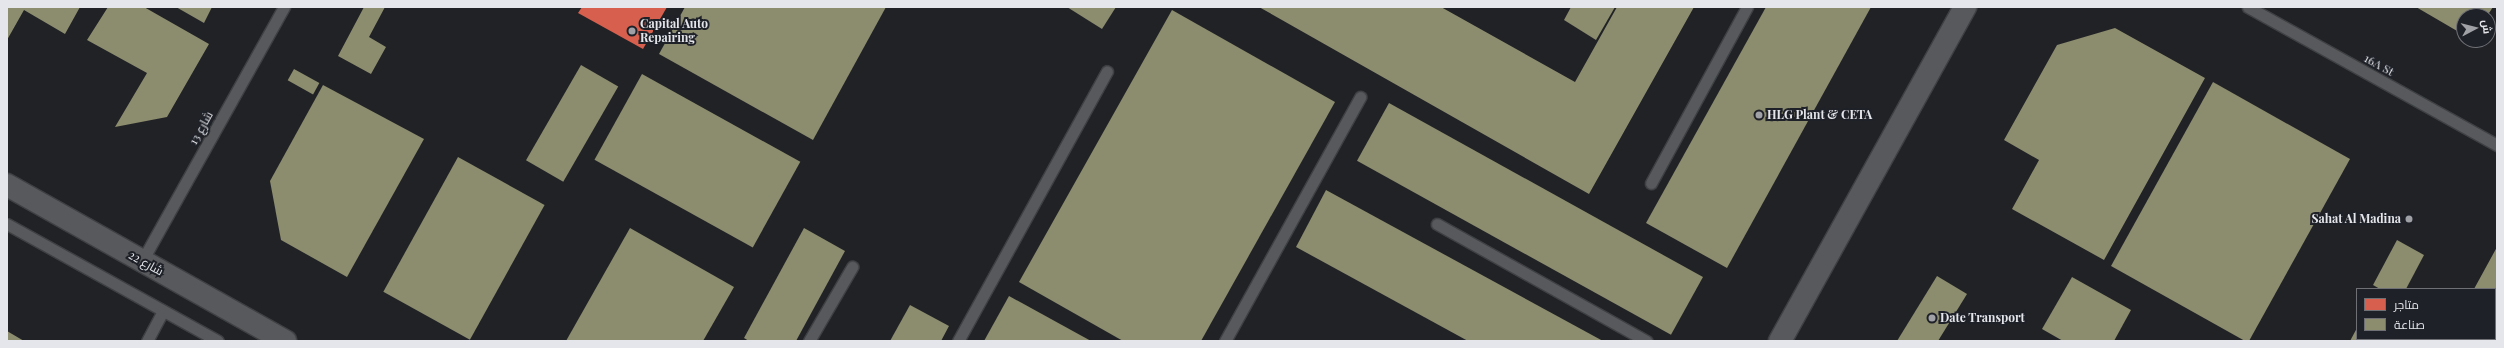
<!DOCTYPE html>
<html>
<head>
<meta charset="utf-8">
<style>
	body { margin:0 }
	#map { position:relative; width:2504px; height:348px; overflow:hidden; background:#212226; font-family:"Playfair Display",Cairo,serif }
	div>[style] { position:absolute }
	.shops>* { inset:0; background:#d6604d }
	.industry>* { inset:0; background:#8c8c6e; transform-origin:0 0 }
	.roads { filter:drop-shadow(1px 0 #3e4043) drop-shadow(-1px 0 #3e4043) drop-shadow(0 1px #3e4043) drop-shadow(0 -1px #3e4043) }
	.service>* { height:11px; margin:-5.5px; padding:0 5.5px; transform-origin:5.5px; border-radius:5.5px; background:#58595c }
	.minor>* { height:22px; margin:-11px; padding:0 11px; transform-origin:11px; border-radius:11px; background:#58595c }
	.dots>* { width:11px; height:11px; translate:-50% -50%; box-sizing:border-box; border:2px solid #1f2128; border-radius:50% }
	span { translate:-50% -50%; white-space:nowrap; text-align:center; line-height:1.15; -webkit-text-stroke:4px #1f2128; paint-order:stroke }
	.poi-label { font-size:12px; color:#e4e6eb; font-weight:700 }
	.left { translate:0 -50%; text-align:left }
	.right { translate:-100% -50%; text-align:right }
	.street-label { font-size:12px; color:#e4e6eb }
	.frame { position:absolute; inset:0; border:8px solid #e4e6eb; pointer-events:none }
	.legend { position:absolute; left:2356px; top:288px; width:140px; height:52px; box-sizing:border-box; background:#1f2128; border:1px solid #6e7076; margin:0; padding:5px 7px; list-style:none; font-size:12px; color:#e4e6eb }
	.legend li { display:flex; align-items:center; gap:8px; height:20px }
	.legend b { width:20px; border:1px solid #6e7076 }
	.north { position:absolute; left:2456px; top:8px; width:40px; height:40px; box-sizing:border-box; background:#1f2128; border:1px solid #6e7076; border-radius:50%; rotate:83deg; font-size:11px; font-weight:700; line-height:16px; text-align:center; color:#e4e6eb }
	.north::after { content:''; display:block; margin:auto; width:14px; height:18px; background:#a0a1a6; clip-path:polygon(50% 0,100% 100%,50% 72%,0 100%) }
</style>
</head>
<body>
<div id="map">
	<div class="shops">
		<i style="clip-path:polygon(582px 7px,667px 7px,643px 49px,578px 13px)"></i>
	</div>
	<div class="industry">
		<i style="clip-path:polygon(7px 7px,80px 7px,65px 34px,24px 10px,7px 40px)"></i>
		<i style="clip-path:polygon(108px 7px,144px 7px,209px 44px,167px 117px,115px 127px,147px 73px,87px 40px)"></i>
		<i style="clip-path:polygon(176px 7px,212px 7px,204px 23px)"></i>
		<i style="clip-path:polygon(364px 7px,385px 7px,369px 37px,386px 47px,371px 74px,338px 56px)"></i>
		<i style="clip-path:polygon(685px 7px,886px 7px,813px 140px,659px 54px)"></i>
		<i style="clip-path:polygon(1067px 7px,1116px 7px,1102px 29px)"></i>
		<i style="clip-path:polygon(1259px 7px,1441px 7px,1575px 82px,1617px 7px,1694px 7px,1589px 194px)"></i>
		<i style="clip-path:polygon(1571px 7px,1615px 7px,1596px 40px,1564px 20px)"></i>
		<i style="clip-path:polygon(1766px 7px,1871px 7px,1727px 268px,1646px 223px)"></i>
		<i style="clip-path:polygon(2416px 7px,2493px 7px,2487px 16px,2464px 16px,2464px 35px)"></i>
		<i style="clip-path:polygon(1172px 10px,1335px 102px,1201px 341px,1123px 341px,1019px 282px)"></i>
		<i style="clip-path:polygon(2115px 28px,2205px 78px,2104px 260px,2012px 209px,2039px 160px,2004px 140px,2057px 45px)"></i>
		<i style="left:581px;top:65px;width:43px;height:110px;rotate:30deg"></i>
		<i style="left:294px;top:69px;width:29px;height:13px;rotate:29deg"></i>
		<i style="left:642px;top:74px;width:181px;height:98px;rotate:29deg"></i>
		<i style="clip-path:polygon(2213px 82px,2350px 159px,2249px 341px,2245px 341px,2111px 266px)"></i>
		<i style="clip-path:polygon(323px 85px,424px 139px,347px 277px,281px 240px,270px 181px)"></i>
		<i style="left:1389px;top:103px;width:359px;height:66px;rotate:29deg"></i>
		<i style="left:458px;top:157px;width:99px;height:154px;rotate:29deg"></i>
		<i style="clip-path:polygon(1326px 190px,1603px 341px,1468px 341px,1296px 247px)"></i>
		<i style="clip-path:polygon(630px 228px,734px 287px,703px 341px,566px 341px)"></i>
		<i style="clip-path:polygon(804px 228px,845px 251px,796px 341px,749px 341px,744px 338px)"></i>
		<i style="clip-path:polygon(2397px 240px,2424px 255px,2406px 289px,2380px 289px,2373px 285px)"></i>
		<i style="clip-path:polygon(2497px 247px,2497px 336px,2495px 335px,2495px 289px,2474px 289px)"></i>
		<i style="clip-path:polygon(1937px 276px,1967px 294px,1938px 341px,1897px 341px)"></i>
		<i style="clip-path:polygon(2072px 277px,2131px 310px,2114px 341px,2063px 341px,2042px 329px)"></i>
		<i style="clip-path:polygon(1009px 296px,1091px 341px,984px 341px)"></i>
		<i style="clip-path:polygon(910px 305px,949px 326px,941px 341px,890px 341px)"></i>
		<i style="clip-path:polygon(2357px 328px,2357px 339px,2377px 339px,2376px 341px,2350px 341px)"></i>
		<i style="clip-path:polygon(7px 331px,24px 341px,7px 341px)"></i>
		<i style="clip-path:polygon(2396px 339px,2417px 339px,2416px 341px)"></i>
	</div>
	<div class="roads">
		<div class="service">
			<i style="left:2248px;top:7px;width:285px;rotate:29deg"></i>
			<i style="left:1651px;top:183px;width:200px;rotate:-61.4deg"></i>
			<i style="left:7px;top:224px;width:241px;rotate:29deg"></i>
			<i style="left:1437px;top:224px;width:240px;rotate:29.2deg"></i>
			<i style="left:142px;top:261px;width:291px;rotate:-60.8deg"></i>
			<i style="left:147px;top:341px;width:34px;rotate:-62deg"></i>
			<i style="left:809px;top:341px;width:86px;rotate:-59.8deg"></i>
			<i style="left:958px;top:341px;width:308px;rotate:-61.1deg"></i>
			<i style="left:1225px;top:341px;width:279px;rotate:-61deg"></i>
		</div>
		<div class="minor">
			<i style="left:7px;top:185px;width:319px;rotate:29.3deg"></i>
			<i style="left:1780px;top:341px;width:382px;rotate:-61deg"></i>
		</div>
	</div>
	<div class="dots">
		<i style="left:632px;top:31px;background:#a0a1a6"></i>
		<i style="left:1759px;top:115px;background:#a0a1a6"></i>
		<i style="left:2409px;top:219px;background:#a0a1a6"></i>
		<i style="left:1932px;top:318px;background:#a0a1a6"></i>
	</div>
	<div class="poi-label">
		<span class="left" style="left:640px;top:31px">Capital Auto<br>Repairing</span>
		<span class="left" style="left:1767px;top:115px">HLG Plant &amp; CETA</span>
		<span class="right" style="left:2401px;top:219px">Sahat Al Madina</span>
		<span class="left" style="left:1940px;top:318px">Date Transport</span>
	</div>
	<div class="street-label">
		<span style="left:2379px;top:65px;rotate:29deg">16A St</span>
		<span style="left:201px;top:128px;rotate:-61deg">شارع 13</span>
		<span style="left:146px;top:263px;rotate:29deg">شارع 22</span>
	</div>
	<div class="frame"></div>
	<ul class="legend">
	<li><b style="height:11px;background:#d6604d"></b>متاجر</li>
	<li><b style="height:11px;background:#8c8c6e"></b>صناعة</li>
	</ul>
	<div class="north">ش</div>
</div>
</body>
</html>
